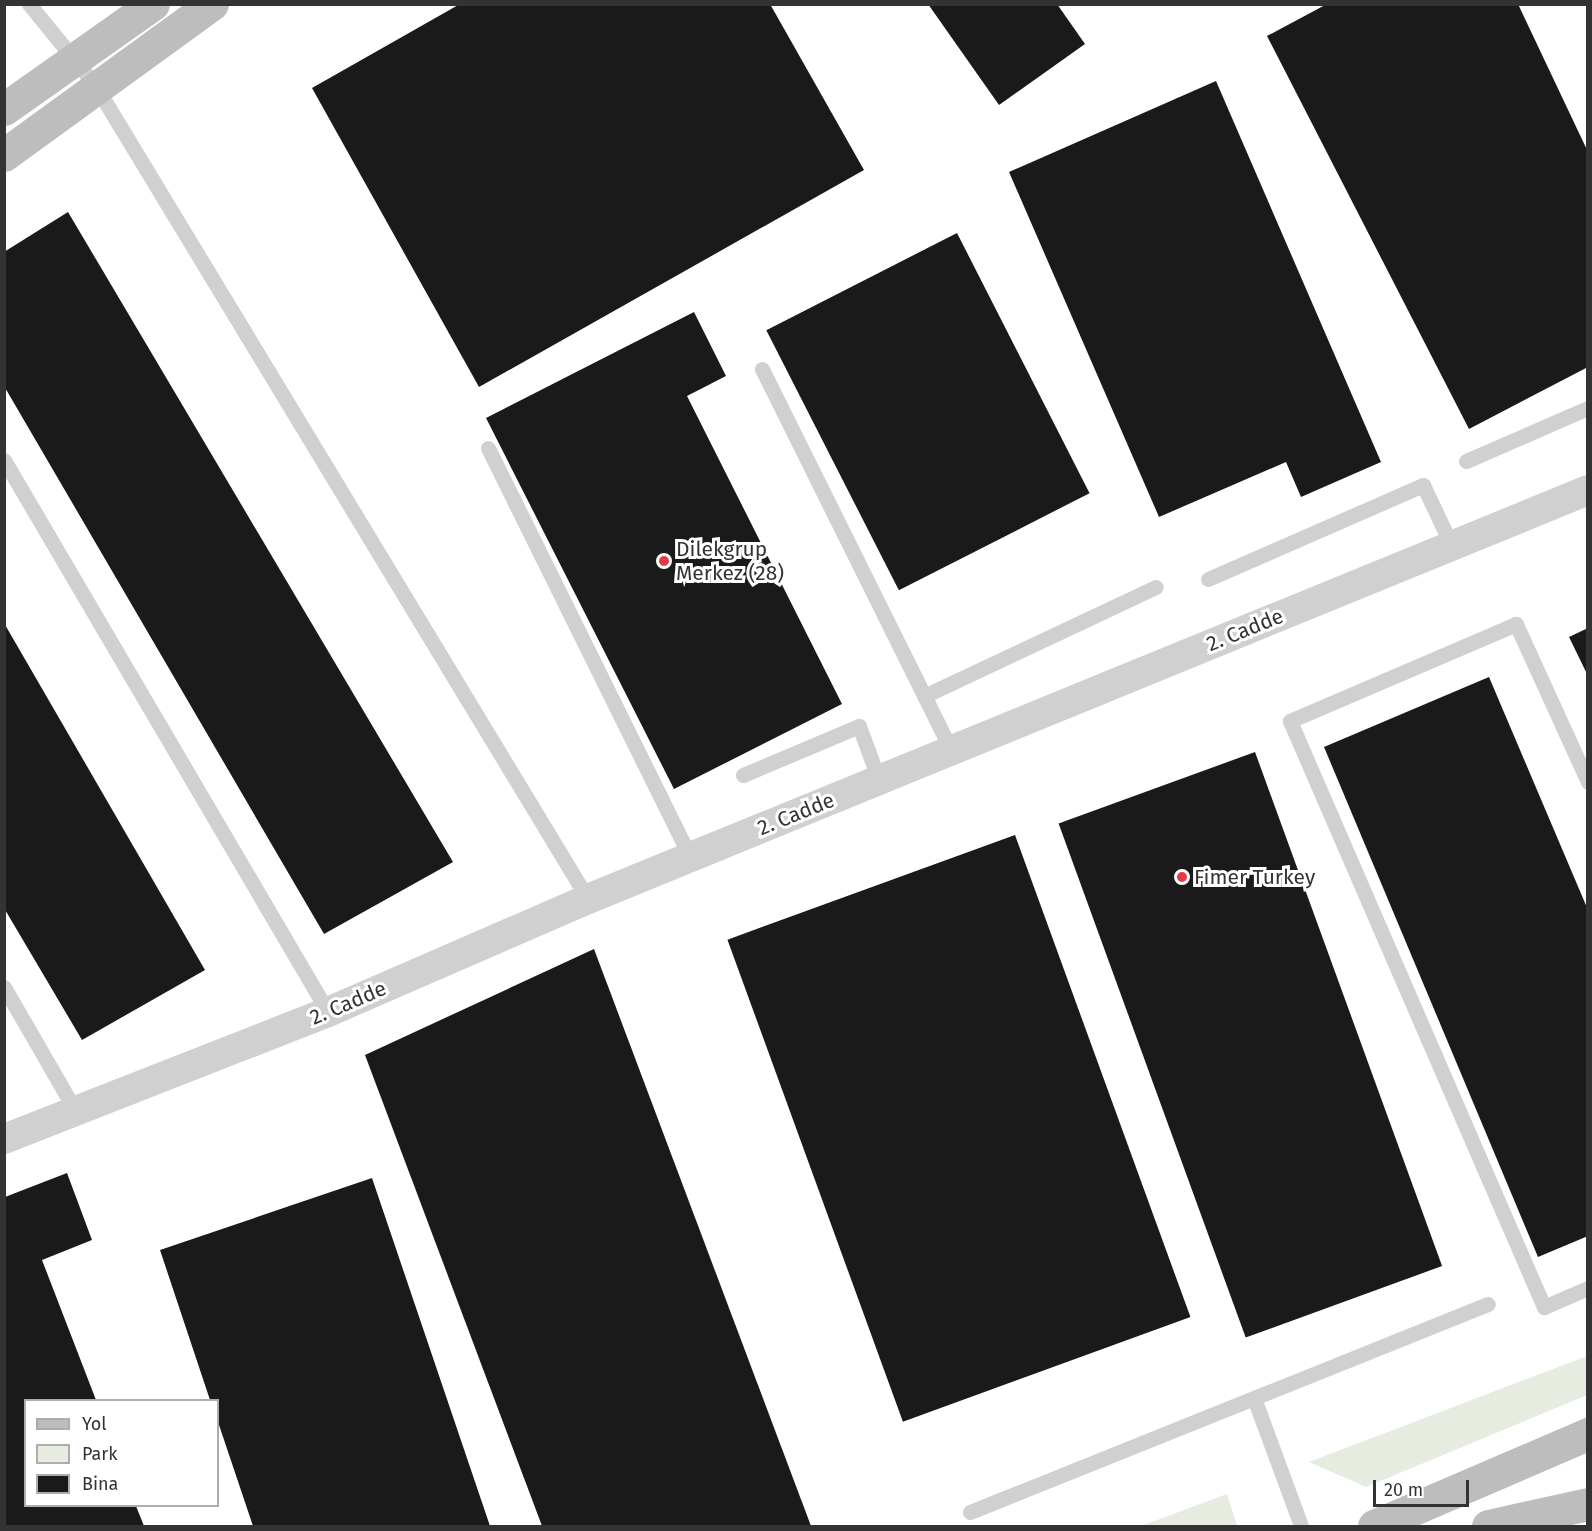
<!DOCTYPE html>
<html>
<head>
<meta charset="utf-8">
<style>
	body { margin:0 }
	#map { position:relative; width:1592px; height:1531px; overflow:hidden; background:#fff; font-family:"Fira Sans",sans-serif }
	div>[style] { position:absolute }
	.green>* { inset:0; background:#e6ecdf }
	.building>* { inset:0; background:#1a1a1a; transform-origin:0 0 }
	.lane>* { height:15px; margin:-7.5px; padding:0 7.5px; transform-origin:7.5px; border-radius:7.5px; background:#d0d0d0 }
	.street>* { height:30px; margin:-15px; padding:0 15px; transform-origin:15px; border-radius:15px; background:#d0d0d0 }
	.secondary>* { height:33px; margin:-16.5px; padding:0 16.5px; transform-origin:16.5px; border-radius:16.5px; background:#bdbdbd }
	.dots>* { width:16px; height:16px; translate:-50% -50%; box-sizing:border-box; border:3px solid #fff; border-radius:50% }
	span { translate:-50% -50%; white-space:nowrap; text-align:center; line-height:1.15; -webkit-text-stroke:6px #fff; paint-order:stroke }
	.poi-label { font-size:21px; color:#333 }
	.left { translate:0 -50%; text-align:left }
	.street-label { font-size:21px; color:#333 }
	.frame { position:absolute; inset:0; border:6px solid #333; pointer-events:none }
	.legend { position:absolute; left:24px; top:1399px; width:195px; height:108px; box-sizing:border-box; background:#fff; border:2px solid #adadad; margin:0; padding:8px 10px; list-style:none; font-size:18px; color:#333 }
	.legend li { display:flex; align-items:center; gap:12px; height:30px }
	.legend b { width:30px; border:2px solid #adadad }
	.scale { position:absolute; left:1373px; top:1480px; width:96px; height:27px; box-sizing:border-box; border:3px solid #333; border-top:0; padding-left:8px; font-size:18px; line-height:21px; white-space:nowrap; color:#333; -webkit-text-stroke:4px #fff; paint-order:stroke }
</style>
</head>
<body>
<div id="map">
	<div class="green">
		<i style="clip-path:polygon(1587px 1356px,1587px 1395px,1366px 1487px,1309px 1462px)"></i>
		<i style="clip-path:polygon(1227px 1494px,1237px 1526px,1141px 1526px)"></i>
	</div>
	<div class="building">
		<i style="clip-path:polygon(460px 4px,770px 4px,864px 170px,479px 387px,312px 88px)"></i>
		<i style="clip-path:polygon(928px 4px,1057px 4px,1085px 44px,999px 105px)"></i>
		<i style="clip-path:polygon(1327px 4px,1518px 4px,1588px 152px,1588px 367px,1469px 429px,1267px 36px)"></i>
		<i style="clip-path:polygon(1216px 81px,1381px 462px,1301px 497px,1286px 462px,1159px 517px,1009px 172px)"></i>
		<i style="clip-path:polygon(68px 212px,453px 862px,324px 934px,4px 386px,4px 252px)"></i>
		<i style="left:957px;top:233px;width:292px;height:214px;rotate:63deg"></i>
		<i style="clip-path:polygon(694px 312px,726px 376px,687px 396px,842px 704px,674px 789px,486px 418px)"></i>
		<i style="clip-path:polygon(4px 623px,205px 970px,82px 1040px,4px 908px)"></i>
		<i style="clip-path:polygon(1588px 628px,1588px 676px,1569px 637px)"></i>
		<i style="clip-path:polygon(1489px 677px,1588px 910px,1588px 1236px,1538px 1257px,1324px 747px)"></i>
		<i style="left:1255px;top:752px;width:547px;height:209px;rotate:70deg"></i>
		<i style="left:1015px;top:835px;width:513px;height:306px;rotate:70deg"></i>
		<i style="clip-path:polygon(594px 949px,811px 1526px,542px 1526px,365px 1055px)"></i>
		<i style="clip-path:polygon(67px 1173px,92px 1240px,42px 1260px,96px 1400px,26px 1400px,26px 1506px,136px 1506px,144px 1526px,5px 1526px,5px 1197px)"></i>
		<i style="clip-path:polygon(372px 1178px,490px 1526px,253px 1526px,218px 1422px,218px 1400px,210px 1400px,160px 1250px)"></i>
	</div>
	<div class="lane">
		<i style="left:29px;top:4px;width:104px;rotate:50.8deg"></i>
		<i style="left:95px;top:85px;width:952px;rotate:58.8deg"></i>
		<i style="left:762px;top:369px;width:425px;rotate:63.6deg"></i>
		<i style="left:488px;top:448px;width:456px;rotate:63.7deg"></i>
		<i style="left:4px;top:460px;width:640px;rotate:59.59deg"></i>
		<i style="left:1466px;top:461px;width:133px;rotate:-23.5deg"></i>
		<i style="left:1208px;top:579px;width:235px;rotate:-23.6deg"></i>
		<i style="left:1423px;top:485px;width:68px;rotate:64.6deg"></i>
		<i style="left:924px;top:696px;width:256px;rotate:-25.2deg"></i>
		<i style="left:743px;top:775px;width:126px;rotate:-22.9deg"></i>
		<i style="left:859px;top:726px;width:58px;rotate:69.7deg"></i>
		<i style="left:1588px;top:782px;width:174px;rotate:-114.5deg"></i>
		<i style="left:1516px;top:624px;width:246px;rotate:156.8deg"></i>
		<i style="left:1290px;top:721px;width:639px;rotate:66.57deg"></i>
		<i style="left:1544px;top:1307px;width:48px;rotate:-23.4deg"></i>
		<i style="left:4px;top:987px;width:142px;rotate:60deg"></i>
		<i style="left:1254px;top:1398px;width:136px;rotate:69.8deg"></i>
		<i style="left:970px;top:1512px;width:558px;rotate:-21.88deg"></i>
	</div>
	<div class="street">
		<i style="left:4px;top:1139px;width:348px;rotate:-21.4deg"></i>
		<i style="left:328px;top:1012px;width:283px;rotate:-23.5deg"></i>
		<i style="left:588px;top:899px;width:1080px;rotate:-22.24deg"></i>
	</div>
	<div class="secondary">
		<i style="left:4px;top:109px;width:182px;rotate:-35.2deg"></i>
		<i style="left:4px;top:155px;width:257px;rotate:-36deg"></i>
		<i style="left:1374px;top:1526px;width:233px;rotate:-23.3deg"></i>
		<i style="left:1488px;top:1526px;width:102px;rotate:-12.4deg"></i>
	</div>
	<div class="dots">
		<i style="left:664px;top:561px;background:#e63946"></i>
		<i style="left:1182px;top:877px;background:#e63946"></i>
	</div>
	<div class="poi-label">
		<span class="left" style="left:676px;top:561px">Dilekgrup<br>Merkez (28)</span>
		<span class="left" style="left:1194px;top:877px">Fimer Turkey</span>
	</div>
	<div class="street-label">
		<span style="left:1245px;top:630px;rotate:-22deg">2. Cadde</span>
		<span style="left:796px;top:814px;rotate:-22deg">2. Cadde</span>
		<span style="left:348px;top:1003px;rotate:-23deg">2. Cadde</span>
	</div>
	<div class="frame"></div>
	<ul class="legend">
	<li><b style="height:8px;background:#bdbdbd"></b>Yol</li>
	<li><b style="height:16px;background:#e6ecdf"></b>Park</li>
	<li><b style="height:16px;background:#1a1a1a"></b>Bina</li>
	</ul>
	<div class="scale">20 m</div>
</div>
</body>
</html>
